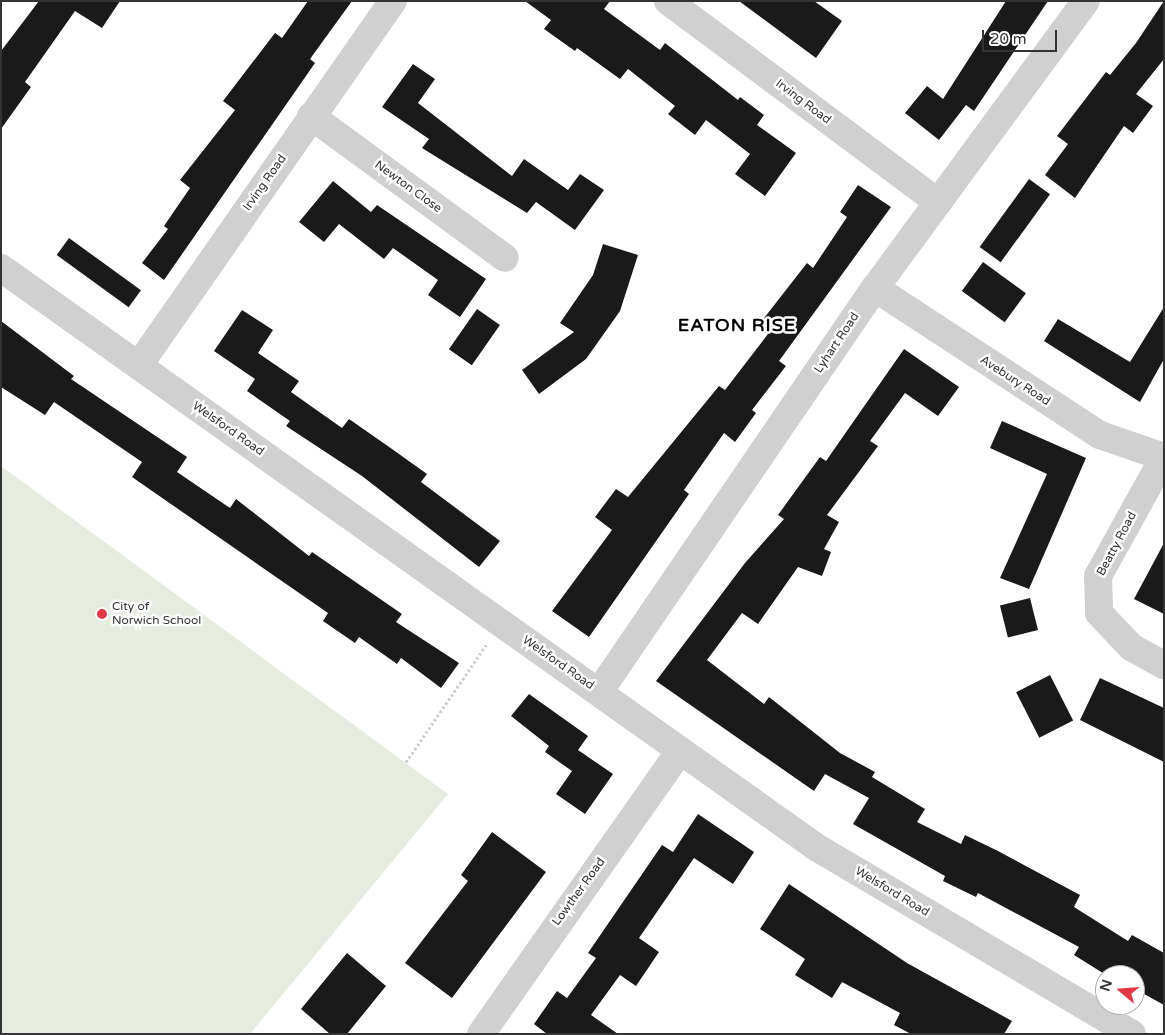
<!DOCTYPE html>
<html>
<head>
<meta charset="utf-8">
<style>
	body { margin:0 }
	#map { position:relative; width:1165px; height:1035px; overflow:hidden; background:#fff; font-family:"Varela Round",sans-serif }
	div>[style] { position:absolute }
	.green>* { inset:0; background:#e6ecdf }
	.building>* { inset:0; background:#1a1a1a; transform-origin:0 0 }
	.path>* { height:3px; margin-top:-1.5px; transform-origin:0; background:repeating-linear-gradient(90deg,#cdcdcd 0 2.5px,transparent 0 5px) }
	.street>* { height:28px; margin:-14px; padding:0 14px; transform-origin:14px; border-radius:14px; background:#d0d0d0 }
	.dots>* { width:14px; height:14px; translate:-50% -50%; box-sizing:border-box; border:2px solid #fff; border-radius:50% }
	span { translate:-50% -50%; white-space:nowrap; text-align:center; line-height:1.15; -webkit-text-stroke:5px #fff; paint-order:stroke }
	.street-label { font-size:12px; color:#333 }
	.poi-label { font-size:12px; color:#333 }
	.left { translate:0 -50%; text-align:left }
	.district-label { font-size:18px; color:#000; font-weight:700; letter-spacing:1px }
	.frame { position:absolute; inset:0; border:2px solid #333; pointer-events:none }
	.north { position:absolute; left:1095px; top:965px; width:50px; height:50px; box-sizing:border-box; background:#fff; border:1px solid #adadad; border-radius:50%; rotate:288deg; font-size:14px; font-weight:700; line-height:20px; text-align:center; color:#333 }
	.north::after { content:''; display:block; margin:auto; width:18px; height:22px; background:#e63946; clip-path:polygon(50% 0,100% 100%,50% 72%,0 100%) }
	.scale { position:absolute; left:982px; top:30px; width:75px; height:22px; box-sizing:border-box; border:2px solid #333; border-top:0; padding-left:6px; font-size:15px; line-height:18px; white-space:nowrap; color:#333; -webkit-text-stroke:4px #fff; paint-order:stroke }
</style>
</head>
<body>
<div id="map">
	<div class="green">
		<i style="clip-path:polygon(1px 466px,448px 794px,250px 1034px,1px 1034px)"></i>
	</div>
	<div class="building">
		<i style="clip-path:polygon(39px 1px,120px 1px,102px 28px,75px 11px,25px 82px,31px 87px,1px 129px,1px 51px)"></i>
		<i style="clip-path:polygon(308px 1px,352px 1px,310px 59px,315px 63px,164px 280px,142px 263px,168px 229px,164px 226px,190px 188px,180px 180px,235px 110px,223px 101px,275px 33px,282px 38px)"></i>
		<i style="clip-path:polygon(525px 1px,610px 1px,604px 9px,660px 50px,665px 43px,738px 100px,740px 97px,764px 115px,757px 125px,796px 153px,765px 196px,735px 174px,750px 154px,706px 120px,695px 135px,668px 114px,675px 106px,628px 69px,620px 79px,577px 48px,575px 51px,544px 29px,551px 20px)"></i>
		<i style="clip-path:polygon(739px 1px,814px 1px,842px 21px,816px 58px)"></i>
		<i style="clip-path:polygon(1006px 1px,1048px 1px,974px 111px,966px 105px,939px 140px,905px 113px,927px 86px,943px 99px)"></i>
		<i style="clip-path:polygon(1164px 1px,1164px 59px,1136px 94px,1153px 106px,1133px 133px,1124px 126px,1075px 198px,1045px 175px,1068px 144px,1057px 136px,1106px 72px,1110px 75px,1136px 43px)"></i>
		<i style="clip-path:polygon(413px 64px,435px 79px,418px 103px,512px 176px,524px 159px,568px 190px,580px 174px,604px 190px,575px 230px,536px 202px,527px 213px,422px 148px,429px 139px,382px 107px)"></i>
		<i style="left:1029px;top:179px;width:26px;height:84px;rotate:36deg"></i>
		<i style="clip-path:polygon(333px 181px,371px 212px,377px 205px,486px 279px,460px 317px,428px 295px,438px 280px,393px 248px,384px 259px,339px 224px,324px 242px,299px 222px)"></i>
		<i style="clip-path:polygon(858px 185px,891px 207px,779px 361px,786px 366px,752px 410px,756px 413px,735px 442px,724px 433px,684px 490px,689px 494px,589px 637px,552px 611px,612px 530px,595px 517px,616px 489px,628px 497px,719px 386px,725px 390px,768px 334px,758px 326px,807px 263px,813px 268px,847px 217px,840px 212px)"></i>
		<i style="left:69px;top:238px;width:89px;height:21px;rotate:36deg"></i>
		<i style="clip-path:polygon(603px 244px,638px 255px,620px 311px,586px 359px,539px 394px,522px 370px,574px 332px,560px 323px,593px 275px)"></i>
		<i style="left:983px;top:262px;width:53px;height:36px;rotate:36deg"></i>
		<i style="clip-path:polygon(1164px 307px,1164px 359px,1140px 402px,1044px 341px,1058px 319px,1130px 362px)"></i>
		<i style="left:477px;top:309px;width:28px;height:49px;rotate:35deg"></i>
		<i style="clip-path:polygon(242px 310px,273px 330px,258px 353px,299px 381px,291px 392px,342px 428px,349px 419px,392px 449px,427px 474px,421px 482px,500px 541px,479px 567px,362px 476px,286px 426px,290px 421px,247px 391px,255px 379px,214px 351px)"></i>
		<i style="clip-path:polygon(1px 321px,74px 376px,71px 379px,187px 457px,177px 472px,230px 508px,236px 499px,309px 556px,312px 552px,402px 614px,396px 622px,459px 663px,441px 688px,401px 658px,397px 664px,359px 637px,355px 643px,323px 621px,328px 613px,132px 477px,142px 462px,95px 430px,54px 402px,45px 415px,1px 387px)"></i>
		<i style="clip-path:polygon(904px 349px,959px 387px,938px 416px,905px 393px,870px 441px,878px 446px,827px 515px,839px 522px,824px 549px,831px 552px,822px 576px,798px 567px,758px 624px,742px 613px,707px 660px,764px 704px,769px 697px,840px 753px,875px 772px,872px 777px,925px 809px,917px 822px,961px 844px,965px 835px,998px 851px,1080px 895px,1074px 907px,1128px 941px,1132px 935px,1164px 953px,1164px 1005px,1135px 989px,1135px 975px,1106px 975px,1074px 955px,1079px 947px,978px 893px,976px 897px,943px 881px,945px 876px,853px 824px,869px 798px,825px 774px,814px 791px,656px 681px,745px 563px,784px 519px,778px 515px,820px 457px,826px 461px)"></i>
		<i style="clip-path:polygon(1002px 421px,1086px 458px,1029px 589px,1000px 578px,1047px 474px,990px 448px)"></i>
		<i style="clip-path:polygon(1164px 543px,1164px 614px,1134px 599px)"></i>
		<i style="left:1030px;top:598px;width:33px;height:31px;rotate:76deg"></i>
		<i style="left:1050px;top:675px;width:51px;height:38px;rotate:63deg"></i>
		<i style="clip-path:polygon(1100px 678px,1164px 708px,1164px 762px,1080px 720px)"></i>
		<i style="clip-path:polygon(529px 694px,588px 736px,578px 750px,613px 774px,585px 814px,556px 794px,572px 771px,545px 752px,549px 746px,511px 716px)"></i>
		<i style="clip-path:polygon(698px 814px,754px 852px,733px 884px,694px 858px,639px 938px,659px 952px,636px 986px,620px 975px,591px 1015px,618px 1034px,547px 1034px,534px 1024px,557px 991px,567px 998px,596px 958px,588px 953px,662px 845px,673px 852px)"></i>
		<i style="clip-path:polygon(492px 832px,546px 872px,452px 998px,405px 963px,468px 881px,461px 875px)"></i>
		<i style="clip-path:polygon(789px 884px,907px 963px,1012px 1021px,1004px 1034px,911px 1034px,894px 1025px,900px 1013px,842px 982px,832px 998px,795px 975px,805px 959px,760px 929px)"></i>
		<i style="clip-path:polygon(347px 953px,386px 986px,347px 1034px,330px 1034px,301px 1009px)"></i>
	</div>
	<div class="path">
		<i style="left:406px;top:762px;width:142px;rotate:-55.6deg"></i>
	</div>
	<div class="street">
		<i style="left:668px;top:1px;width:337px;rotate:36.7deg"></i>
		<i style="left:311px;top:116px;width:240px;rotate:36.2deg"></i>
		<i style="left:1px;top:268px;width:1000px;rotate:35.39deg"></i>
		<i style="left:816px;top:847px;width:367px;rotate:30.6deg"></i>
		<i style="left:875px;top:288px;width:269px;rotate:33.2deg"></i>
		<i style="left:1100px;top:435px;width:68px;rotate:19deg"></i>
		<i style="left:1164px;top:457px;width:136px;rotate:119deg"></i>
		<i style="left:1098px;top:576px;width:37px;rotate:88deg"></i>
		<i style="left:1099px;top:613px;width:47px;rotate:46.7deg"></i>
		<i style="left:1131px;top:647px;width:38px;rotate:29deg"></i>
		<i style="left:139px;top:365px;width:444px;rotate:-55.1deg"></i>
		<i style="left:599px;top:692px;width:489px;rotate:-55.7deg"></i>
		<i style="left:875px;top:288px;width:356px;rotate:-53.7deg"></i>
		<i style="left:481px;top:1034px;width:345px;rotate:-54.9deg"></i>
	</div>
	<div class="dots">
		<i style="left:102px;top:614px;background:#e63946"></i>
	</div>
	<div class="street-label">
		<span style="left:803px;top:102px;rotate:37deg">Irving Road</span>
		<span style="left:265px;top:183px;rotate:-55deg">Irving Road</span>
		<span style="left:408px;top:187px;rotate:36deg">Newton Close</span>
		<span style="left:837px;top:343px;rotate:-56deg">Lyhart Road</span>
		<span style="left:1015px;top:381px;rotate:33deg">Avebury Road</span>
		<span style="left:228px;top:429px;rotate:35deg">Welsford Road</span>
		<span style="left:1117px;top:544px;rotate:-62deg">Beatty Road</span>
		<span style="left:558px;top:663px;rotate:35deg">Welsford Road</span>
		<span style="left:579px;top:892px;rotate:-54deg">Lowther Road</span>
		<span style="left:892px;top:892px;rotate:31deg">Welsford Road</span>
	</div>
	<div class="poi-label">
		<span class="left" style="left:112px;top:614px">City of<br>Norwich School</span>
	</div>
	<div class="district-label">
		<span style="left:737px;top:325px">EATON RISE</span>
	</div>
	<div class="frame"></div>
	<div class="north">N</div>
	<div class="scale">20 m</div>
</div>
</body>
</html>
